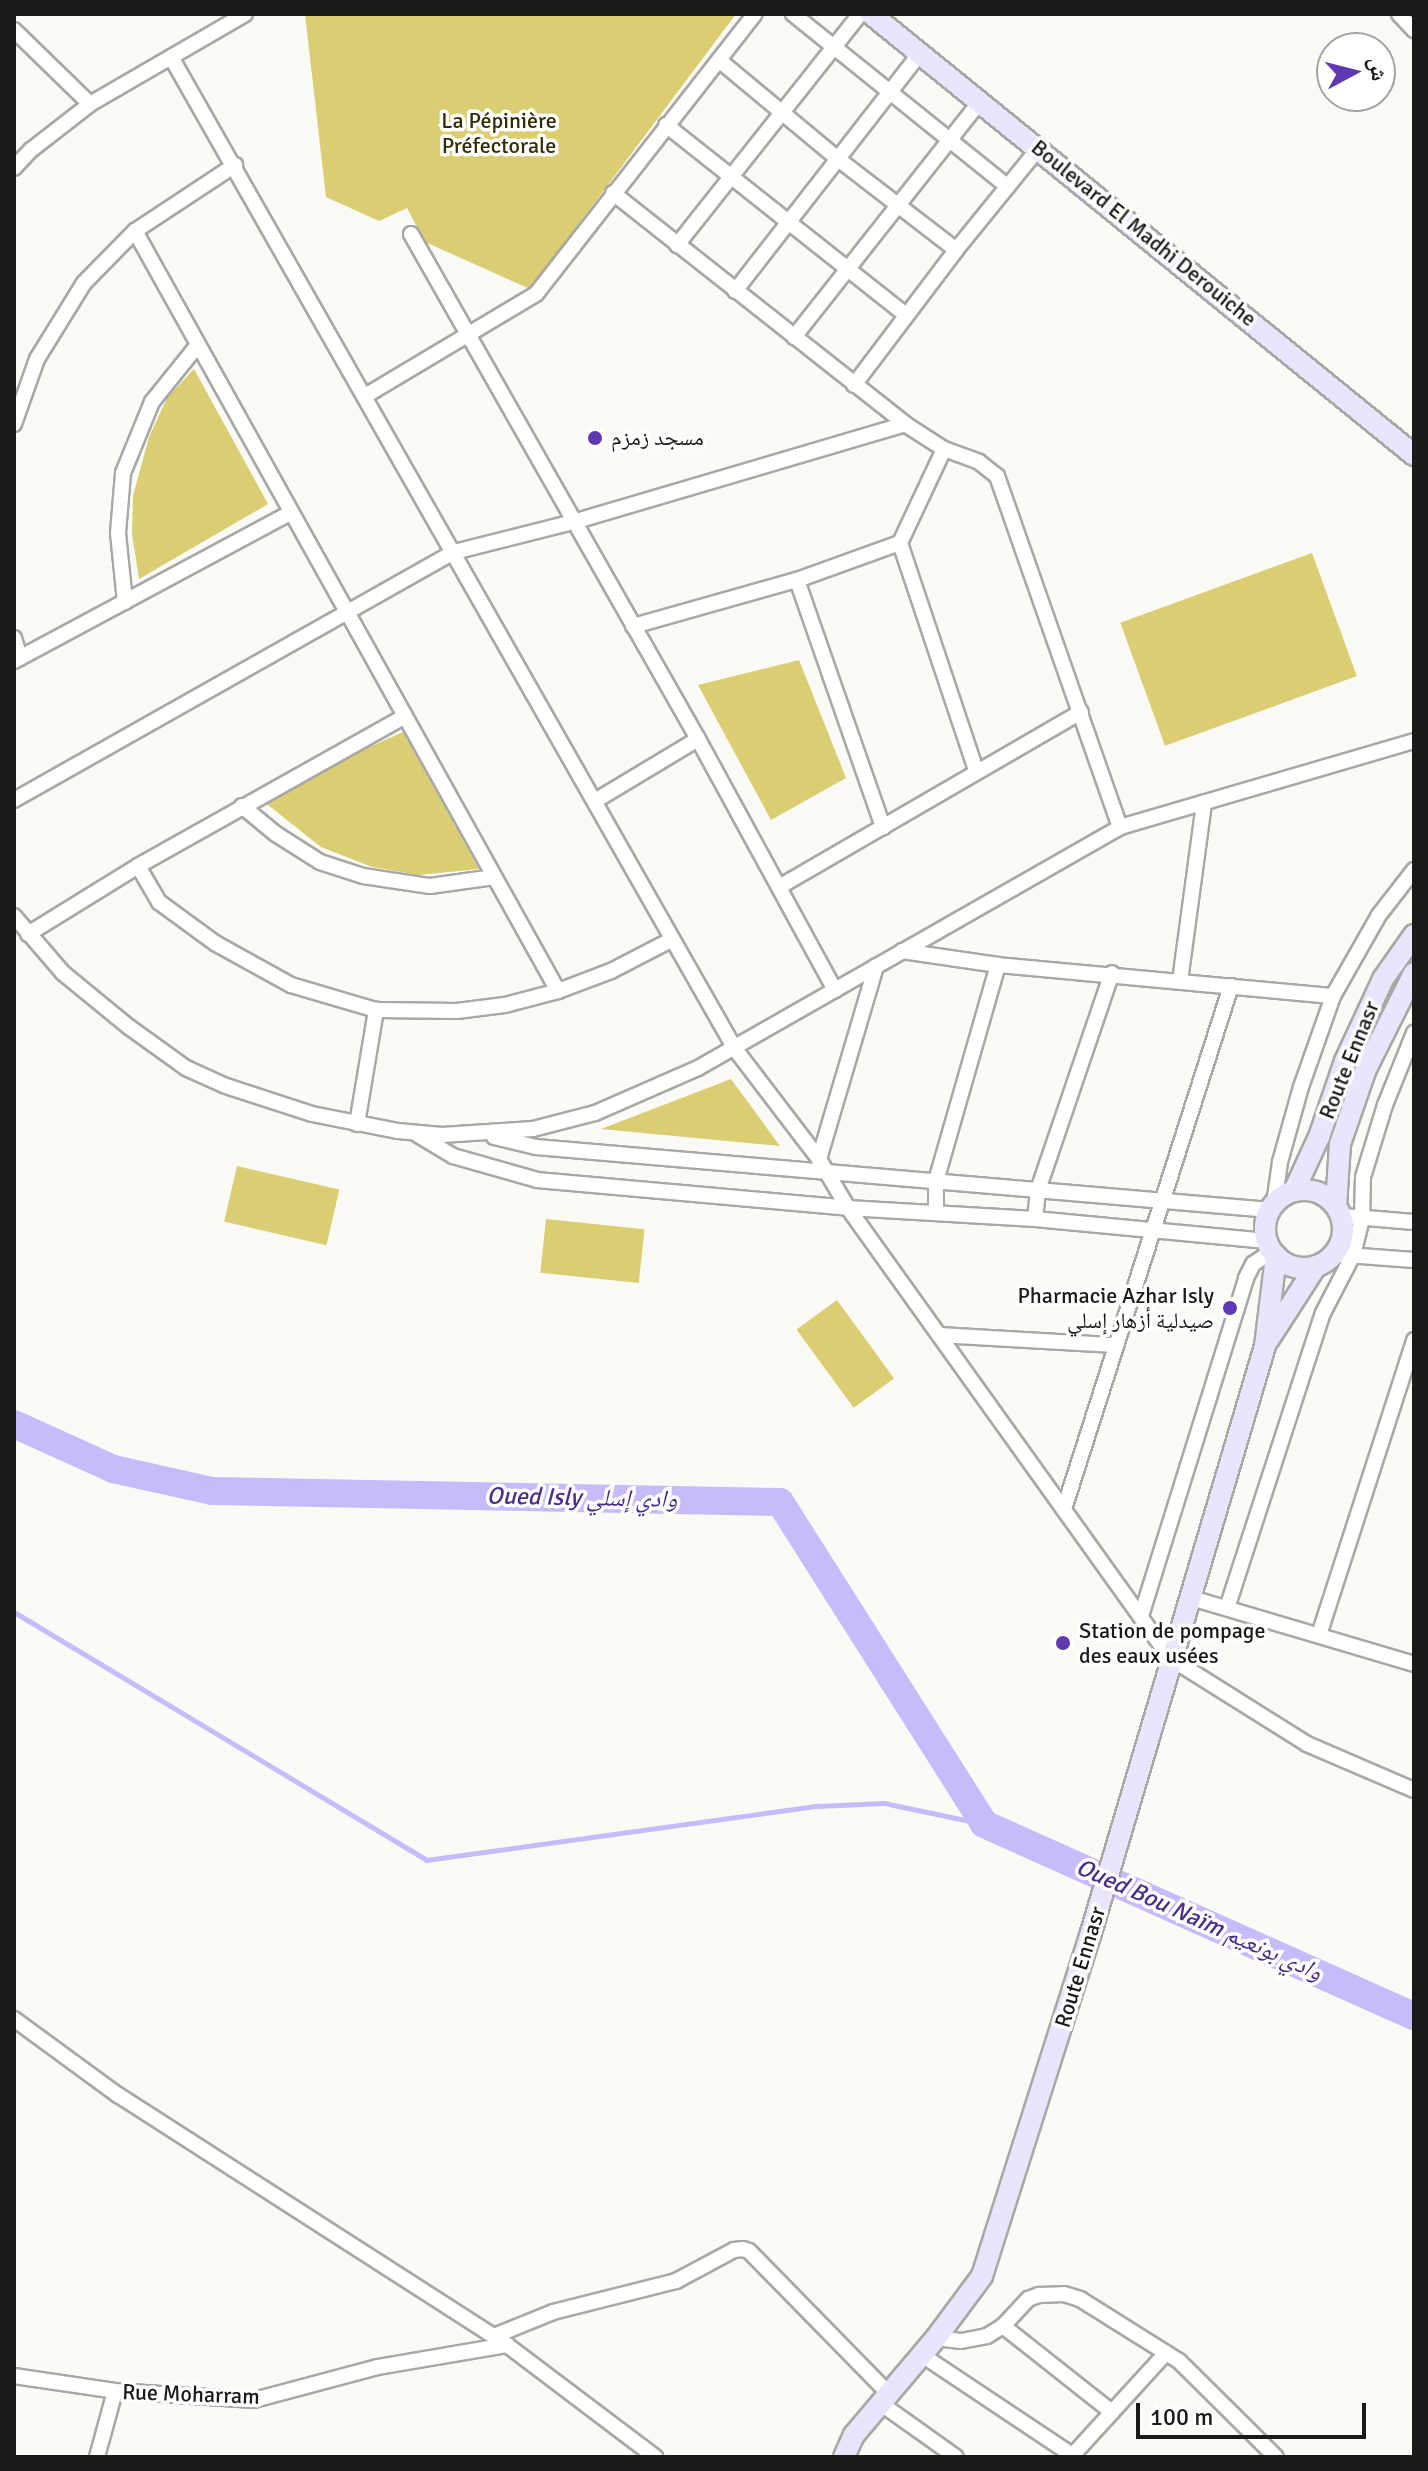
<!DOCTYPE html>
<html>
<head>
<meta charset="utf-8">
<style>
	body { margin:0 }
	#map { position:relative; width:1428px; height:2471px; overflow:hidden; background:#fbfaf6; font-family:Signika,"Noto Naskh Arabic",sans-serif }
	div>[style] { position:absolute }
	.green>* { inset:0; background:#dbcd71; transform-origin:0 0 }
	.stream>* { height:5px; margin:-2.5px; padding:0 2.5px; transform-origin:2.5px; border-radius:2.5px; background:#c7bbfc }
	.river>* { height:28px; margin:-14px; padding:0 14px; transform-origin:14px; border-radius:14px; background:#c7bbfc }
	.roads { filter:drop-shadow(2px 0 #a9a8a4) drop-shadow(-2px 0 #a9a8a4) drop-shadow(0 2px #a9a8a4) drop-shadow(0 -2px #a9a8a4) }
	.street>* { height:14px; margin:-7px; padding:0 7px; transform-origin:7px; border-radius:7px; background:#fff }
	.secondary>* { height:20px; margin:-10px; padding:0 10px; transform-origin:10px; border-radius:10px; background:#eae5fd }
	.secondary>.ring { margin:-10px; padding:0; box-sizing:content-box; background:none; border:20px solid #eae5fd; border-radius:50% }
	.dots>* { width:22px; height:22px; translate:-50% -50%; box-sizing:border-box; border:4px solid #fff; border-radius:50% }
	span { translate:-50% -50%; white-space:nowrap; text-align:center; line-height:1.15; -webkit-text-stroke:7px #fff; paint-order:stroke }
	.park-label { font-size:22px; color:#322c02 }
	.street-label { font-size:22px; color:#1a1a18 }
	.poi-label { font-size:22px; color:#1a1a18 }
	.left { translate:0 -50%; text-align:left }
	.right { translate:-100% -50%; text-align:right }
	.water-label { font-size:24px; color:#4a2e8a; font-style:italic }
	.frame { position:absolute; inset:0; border:16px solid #1a1a18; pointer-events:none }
	.north { position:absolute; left:1316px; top:32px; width:80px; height:80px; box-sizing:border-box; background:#fff; border:2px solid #a3a3a3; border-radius:50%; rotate:83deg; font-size:22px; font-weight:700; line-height:32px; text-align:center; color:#1a1a18 }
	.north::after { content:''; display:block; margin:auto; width:28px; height:36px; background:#5f39b1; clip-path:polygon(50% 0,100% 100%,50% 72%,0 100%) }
	.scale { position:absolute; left:1136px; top:2403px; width:230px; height:36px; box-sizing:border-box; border:4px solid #1a1a18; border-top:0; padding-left:10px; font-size:24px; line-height:28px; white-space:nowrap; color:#1a1a18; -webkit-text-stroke:6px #fff; paint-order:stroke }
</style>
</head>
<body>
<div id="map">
	<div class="green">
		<i style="clip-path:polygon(305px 14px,736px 14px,530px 289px,425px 242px,407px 208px,379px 221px,326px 197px)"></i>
		<i style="clip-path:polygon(194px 369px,268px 504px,139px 579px,132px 534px,133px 496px,149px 437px,167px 398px)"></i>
		<i style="left:1312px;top:553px;width:131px;height:204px;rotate:70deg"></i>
		<i style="clip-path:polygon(799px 660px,846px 778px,771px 820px,698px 685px)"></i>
		<i style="clip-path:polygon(403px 732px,479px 869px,419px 875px,372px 867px,321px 847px,258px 797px)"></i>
		<i style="clip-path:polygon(731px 1079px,780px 1146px,601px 1129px)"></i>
		<i style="left:237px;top:1166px;width:105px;height:57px;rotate:13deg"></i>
		<i style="left:546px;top:1219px;width:99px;height:54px;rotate:6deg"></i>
		<i style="left:837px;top:1300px;width:97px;height:50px;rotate:54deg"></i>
	</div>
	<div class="stream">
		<i style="left:14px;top:1612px;width:481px;rotate:31deg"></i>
		<i style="left:426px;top:1860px;width:395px;rotate:-7.9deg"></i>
		<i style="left:817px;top:1806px;width:67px;rotate:-2.6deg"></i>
		<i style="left:884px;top:1803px;width:102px;rotate:11.9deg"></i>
	</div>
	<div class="river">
		<i style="left:14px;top:1424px;width:109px;rotate:24.4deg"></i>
		<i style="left:113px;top:1469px;width:101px;rotate:12.5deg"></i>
		<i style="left:212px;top:1491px;width:568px;rotate:1.11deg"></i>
		<i style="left:780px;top:1502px;width:381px;rotate:57.6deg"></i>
		<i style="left:984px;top:1824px;width:471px;rotate:24.1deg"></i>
	</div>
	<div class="roads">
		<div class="street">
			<i style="left:793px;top:14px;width:275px;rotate:38.8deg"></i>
			<i style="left:1399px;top:14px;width:22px;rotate:47deg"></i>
			<i style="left:14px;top:30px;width:106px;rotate:44.2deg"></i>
			<i style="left:171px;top:57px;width:1141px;rotate:60.38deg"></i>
			<i style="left:735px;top:1049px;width:138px;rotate:52.6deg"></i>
			<i style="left:819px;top:1159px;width:57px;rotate:59.4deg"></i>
			<i style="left:848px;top:1208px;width:553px;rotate:54.41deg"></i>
			<i style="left:1170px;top:1658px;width:162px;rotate:32.1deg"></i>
			<i style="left:1307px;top:1744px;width:116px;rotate:23.3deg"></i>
			<i style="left:719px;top:60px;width:155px;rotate:39.8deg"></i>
			<i style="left:838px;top:159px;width:149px;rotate:37.6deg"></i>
			<i style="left:666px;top:125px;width:306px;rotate:38.4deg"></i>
			<i style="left:14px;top:168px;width:25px;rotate:-47deg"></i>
			<i style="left:31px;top:150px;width:75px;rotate:-37.9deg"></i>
			<i style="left:90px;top:104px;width:179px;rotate:-30.1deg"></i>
			<i style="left:613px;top:193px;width:372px;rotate:38.3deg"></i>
			<i style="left:905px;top:424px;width:46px;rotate:32.7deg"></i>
			<i style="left:944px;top:449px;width:37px;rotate:20deg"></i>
			<i style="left:979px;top:462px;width:23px;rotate:38deg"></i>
			<i style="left:997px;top:476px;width:372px;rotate:70.7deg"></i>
			<i style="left:135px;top:231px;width:870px;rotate:60.9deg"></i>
			<i style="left:411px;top:234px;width:581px;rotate:60.39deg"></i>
			<i style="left:698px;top:739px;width:286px;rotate:61.4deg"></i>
			<i style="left:677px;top:245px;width:295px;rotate:-51.6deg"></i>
			<i style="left:735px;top:291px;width:303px;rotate:-52.1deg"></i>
			<i style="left:794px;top:337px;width:302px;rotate:-51.7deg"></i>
			<i style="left:854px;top:385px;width:169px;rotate:-52.9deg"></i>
			<i style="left:956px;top:250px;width:132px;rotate:-50.9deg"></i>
			<i style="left:365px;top:396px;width:199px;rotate:-30.8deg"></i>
			<i style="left:536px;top:294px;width:355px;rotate:-52deg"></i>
			<i style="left:14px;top:424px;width:69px;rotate:-70.5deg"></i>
			<i style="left:37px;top:359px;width:89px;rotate:-58.3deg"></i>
			<i style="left:84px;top:283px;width:73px;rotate:-45.6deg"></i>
			<i style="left:135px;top:231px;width:120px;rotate:-33.4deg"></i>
			<i style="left:900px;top:543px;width:239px;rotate:71.5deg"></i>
			<i style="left:797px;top:580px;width:262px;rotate:70.8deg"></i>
			<i style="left:125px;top:602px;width:69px;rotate:-95.8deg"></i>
			<i style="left:118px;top:533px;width:60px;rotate:-85.2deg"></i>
			<i style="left:123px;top:473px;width:77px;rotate:-67.8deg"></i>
			<i style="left:152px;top:402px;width:72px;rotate:-51.2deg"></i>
			<i style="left:633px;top:626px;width:170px;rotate:-15.7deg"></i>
			<i style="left:797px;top:580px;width:109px;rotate:-19.8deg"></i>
			<i style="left:900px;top:543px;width:104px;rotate:-64.9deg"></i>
			<i style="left:14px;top:638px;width:21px;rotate:73deg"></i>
			<i style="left:14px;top:661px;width:313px;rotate:-28.2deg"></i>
			<i style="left:14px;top:800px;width:505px;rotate:-29.41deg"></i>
			<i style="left:454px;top:552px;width:123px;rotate:-14.1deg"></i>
			<i style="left:573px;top:522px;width:346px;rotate:-16.4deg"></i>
			<i style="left:595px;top:801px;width:120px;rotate:-31deg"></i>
			<i style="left:242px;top:806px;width:44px;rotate:39.5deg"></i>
			<i style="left:276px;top:834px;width:52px;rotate:32.5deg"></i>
			<i style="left:320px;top:862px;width:45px;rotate:18deg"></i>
			<i style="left:363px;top:876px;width:68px;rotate:8.5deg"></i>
			<i style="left:430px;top:886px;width:65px;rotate:-8deg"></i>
			<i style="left:138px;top:866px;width:42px;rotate:59.7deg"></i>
			<i style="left:159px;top:902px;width:69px;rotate:36.2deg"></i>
			<i style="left:215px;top:943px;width:87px;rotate:28.9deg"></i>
			<i style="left:291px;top:985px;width:89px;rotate:16.4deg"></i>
			<i style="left:376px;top:1010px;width:81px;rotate:0.7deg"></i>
			<i style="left:457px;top:1011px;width:48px;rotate:-7.1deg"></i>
			<i style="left:505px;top:1005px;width:55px;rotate:-14.8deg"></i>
			<i style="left:558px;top:991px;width:57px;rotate:-20.7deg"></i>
			<i style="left:611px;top:971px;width:68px;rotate:-27.3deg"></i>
			<i style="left:779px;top:887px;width:349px;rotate:-30.1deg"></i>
			<i style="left:14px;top:916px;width:75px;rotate:49.3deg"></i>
			<i style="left:63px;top:973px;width:85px;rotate:39.3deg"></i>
			<i style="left:129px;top:1027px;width:70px;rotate:35.7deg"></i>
			<i style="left:186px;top:1068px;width:44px;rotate:24.2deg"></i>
			<i style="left:226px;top:1086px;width:90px;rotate:18deg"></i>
			<i style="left:312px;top:1114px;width:88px;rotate:11.2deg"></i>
			<i style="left:398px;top:1131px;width:44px;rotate:5.2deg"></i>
			<i style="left:442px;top:1135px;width:91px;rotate:-3.8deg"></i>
			<i style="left:533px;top:1129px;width:64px;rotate:-14.5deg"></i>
			<i style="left:595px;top:1113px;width:112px;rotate:-23.6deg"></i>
			<i style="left:698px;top:1068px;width:486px;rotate:-29.7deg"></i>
			<i style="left:1120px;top:827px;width:306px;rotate:-16.3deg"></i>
			<i style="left:28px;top:934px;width:129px;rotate:-31.7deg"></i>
			<i style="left:138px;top:866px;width:306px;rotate:-29.3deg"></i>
			<i style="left:902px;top:951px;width:97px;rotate:8.3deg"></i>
			<i style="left:998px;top:965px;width:336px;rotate:5.3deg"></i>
			<i style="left:1180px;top:981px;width:180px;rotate:-82.3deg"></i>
			<i style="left:357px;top:1124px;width:116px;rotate:-80.5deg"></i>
			<i style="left:418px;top:1135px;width:41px;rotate:31deg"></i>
			<i style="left:453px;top:1156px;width:87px;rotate:15.9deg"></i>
			<i style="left:537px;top:1180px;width:312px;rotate:5.1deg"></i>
			<i style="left:848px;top:1208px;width:187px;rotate:3.4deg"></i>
			<i style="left:1035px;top:1219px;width:233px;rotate:5.4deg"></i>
			<i style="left:494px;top:1137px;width:43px;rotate:13.4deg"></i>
			<i style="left:536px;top:1147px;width:737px;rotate:4.91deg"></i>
			<i style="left:819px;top:1159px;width:201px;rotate:-73.5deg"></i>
			<i style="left:1274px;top:1204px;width:42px;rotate:-81.9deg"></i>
			<i style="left:1280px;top:1162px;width:78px;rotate:-74.4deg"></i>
			<i style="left:1301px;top:1087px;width:96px;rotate:-70.6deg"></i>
			<i style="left:1333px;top:996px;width:93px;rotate:-60.4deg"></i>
			<i style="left:1379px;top:915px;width:57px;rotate:-52.1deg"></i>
			<i style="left:936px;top:1210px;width:29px;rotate:-90deg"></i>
			<i style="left:936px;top:1181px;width:225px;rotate:-74deg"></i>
			<i style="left:1343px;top:1216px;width:71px;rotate:4.8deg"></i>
			<i style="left:1035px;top:1219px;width:29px;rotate:-84deg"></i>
			<i style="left:1038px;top:1190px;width:229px;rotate:-71.2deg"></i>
			<i style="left:1333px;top:1254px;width:81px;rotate:4.2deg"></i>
			<i style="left:939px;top:1335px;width:176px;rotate:3.3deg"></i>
			<i style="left:1064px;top:1509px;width:549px;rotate:-72.29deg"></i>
			<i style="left:1188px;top:1597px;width:236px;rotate:16.5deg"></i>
			<i style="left:1227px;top:1608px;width:310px;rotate:-72deg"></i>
			<i style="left:1323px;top:1313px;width:65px;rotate:-62.7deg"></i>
			<i style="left:1353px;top:1255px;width:38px;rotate:-76deg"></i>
			<i style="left:1362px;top:1218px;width:41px;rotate:-88.6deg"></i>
			<i style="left:1363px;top:1177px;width:75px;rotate:-73deg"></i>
			<i style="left:1385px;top:1105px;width:78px;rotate:-68.1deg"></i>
			<i style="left:1141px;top:1616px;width:354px;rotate:-72.7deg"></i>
			<i style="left:1246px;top:1278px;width:16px;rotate:-63deg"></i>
			<i style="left:1253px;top:1264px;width:23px;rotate:-34deg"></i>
			<i style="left:1319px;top:1635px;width:310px;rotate:-72.1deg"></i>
			<i style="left:14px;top:2019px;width:129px;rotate:36.2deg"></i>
			<i style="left:118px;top:2095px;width:462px;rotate:32.7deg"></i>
			<i style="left:507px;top:2345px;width:186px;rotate:37.1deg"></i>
			<i style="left:1003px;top:2326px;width:139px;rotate:38.3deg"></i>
			<i style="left:494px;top:2336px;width:64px;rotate:-22.1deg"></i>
			<i style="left:553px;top:2312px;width:127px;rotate:-14.1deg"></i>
			<i style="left:676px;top:2281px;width:66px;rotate:-28.1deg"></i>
			<i style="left:734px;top:2250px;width:9px;rotate:-6deg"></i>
			<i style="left:743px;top:2249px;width:6px;rotate:18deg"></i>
			<i style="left:749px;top:2251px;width:199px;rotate:45.6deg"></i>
			<i style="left:936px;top:2338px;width:25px;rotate:7deg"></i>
			<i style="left:961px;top:2341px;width:26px;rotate:-11deg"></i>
			<i style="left:987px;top:2336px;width:19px;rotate:-32deg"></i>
			<i style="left:1003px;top:2326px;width:37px;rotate:-47deg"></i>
			<i style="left:1028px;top:2299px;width:12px;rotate:-20deg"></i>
			<i style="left:1039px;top:2295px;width:25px;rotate:-2deg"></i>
			<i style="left:1064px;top:2294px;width:17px;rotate:17deg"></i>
			<i style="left:1080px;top:2299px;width:117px;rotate:32.1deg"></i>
			<i style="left:1179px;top:2361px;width:136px;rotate:44.7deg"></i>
			<i style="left:922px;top:2355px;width:180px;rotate:33.7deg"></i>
			<i style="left:14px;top:2376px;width:102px;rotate:8.4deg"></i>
			<i style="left:115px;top:2391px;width:139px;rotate:3.7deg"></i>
			<i style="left:254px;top:2400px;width:128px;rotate:-14.9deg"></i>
			<i style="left:378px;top:2367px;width:131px;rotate:-9.7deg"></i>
			<i style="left:880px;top:2403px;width:93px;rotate:35.4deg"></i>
			<i style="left:97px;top:2457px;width:68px;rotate:-74.7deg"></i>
			<i style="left:1071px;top:2457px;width:141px;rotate:-47.6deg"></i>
		</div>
		<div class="secondary">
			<i style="left:871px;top:14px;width:700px;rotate:39.08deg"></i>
			<i class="ring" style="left:1265px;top:1190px;width:58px;height:58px"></i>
			<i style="left:1294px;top:1191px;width:60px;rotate:-65.2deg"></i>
			<i style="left:1319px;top:1137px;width:80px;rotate:-71.1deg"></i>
			<i style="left:1345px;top:1061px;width:90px;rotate:-65.1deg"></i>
			<i style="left:1383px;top:979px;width:54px;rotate:-54.8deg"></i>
			<i style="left:1336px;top:1206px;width:62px;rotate:-86.3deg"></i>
			<i style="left:1340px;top:1144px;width:79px;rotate:-70.9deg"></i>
			<i style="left:1366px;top:1069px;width:107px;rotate:-63.4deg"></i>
			<i style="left:1269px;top:1339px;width:87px;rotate:-57.2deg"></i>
			<i style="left:844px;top:2457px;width:24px;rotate:-66deg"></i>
			<i style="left:854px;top:2435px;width:127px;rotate:-49.8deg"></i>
			<i style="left:936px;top:2338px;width:77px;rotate:-53.4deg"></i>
			<i style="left:982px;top:2276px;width:357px;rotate:-72.4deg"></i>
			<i style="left:1090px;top:1936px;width:615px;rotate:-73.48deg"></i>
			<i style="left:1265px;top:1346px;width:91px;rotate:-83deg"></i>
		</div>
	</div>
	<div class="dots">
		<i style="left:595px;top:438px;background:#5f39b1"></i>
		<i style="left:1230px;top:1308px;background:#5f39b1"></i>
		<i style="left:1063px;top:1643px;background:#5f39b1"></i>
	</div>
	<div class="park-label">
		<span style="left:499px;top:133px">La Pépinière<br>Préfectorale</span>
	</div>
	<div class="street-label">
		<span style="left:1144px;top:233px;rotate:39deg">Boulevard El Madhi Derouiche</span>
		<span style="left:1349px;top:1060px;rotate:-68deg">Route Ennasr</span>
		<span style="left:1080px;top:1967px;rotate:-73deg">Route Ennasr</span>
		<span style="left:191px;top:2394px;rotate:2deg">Rue Moharram</span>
	</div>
	<div class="poi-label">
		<span class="left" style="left:611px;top:438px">مسجد زمزم</span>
		<span class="right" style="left:1214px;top:1308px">Pharmacie Azhar Isly<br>صيدلية أزهار إسلي</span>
		<span class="left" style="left:1079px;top:1643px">Station de pompage<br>des eaux usées</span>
	</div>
	<div class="water-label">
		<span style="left:582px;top:1498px;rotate:1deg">Oued Isly وادي إسلي</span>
		<span style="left:1199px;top:1920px;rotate:24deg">Oued Bou Naïm وادي بونعيم</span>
	</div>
	<div class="frame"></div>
	<div class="north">ش</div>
	<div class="scale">100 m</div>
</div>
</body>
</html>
